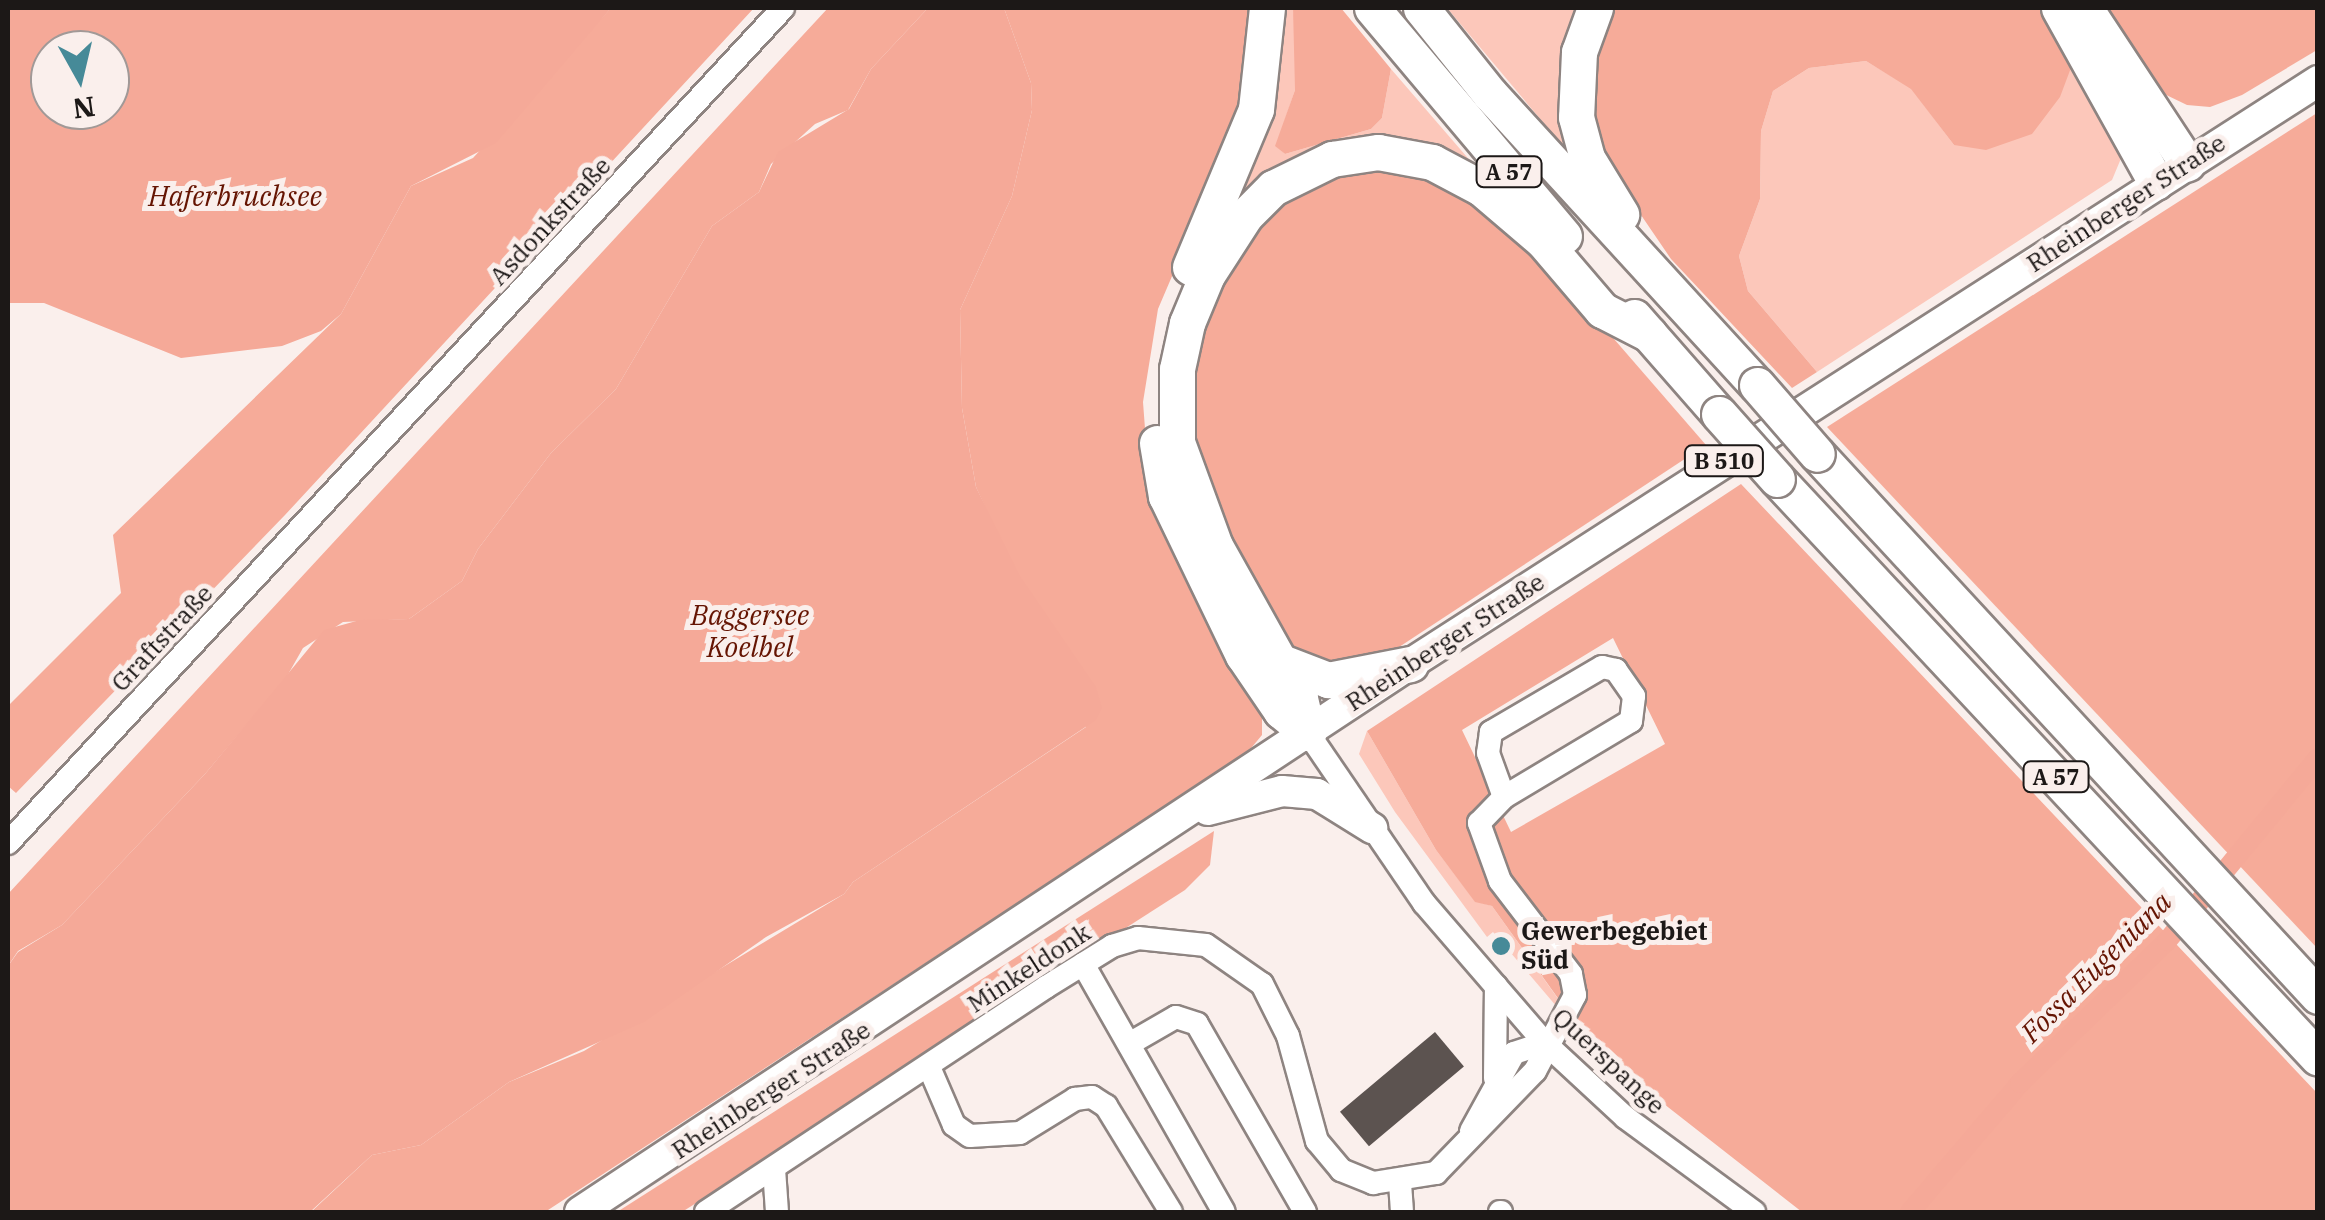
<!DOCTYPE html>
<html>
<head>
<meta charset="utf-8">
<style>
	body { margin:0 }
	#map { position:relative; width:2325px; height:1220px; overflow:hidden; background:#faefec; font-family:"IBM Plex Serif",serif }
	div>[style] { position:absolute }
	.green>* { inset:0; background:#fcc7ba }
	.forest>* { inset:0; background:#f6ab99 }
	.water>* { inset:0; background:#f5a998 }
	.canal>* { height:20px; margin:-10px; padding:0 10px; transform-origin:10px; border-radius:10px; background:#f5a998 }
	.building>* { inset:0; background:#5c5350; transform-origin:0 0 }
	.roads { filter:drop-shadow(2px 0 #8e8481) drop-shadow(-2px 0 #8e8481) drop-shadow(0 2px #8e8481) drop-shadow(0 -2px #8e8481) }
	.minor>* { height:22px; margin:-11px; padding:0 11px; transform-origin:11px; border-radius:11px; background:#fff }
	.major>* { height:30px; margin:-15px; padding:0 15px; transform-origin:15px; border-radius:15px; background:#fff }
	.highway>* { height:35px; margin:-17.5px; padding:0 17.5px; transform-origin:17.5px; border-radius:17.5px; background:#fff }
	.bridges { filter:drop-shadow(2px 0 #8e8481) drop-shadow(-2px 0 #8e8481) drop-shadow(0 2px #8e8481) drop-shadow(0 -2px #8e8481) }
	.highway-bridge>* { height:35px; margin:-17.5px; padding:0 17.5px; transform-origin:17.5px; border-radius:17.5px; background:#fff }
	.dots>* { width:28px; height:28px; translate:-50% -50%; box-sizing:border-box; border:5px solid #faefec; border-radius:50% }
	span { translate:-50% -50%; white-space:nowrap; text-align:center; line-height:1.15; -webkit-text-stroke:10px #faefec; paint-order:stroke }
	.shield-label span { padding:2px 8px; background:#faefec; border:2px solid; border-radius:8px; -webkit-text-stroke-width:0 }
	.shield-label { font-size:22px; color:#1c1817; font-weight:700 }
	.street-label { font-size:25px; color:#1c1817 }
	.poi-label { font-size:25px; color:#1c1817; font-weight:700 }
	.left { translate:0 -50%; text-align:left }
	.water-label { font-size:28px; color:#651402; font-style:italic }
	.frame { position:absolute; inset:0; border:10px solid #1c1817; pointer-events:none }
	.north { position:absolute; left:30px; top:30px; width:100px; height:100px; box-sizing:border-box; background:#faefec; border:2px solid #a19997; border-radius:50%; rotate:172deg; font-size:28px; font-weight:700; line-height:40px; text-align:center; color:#1c1817 }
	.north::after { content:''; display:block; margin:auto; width:35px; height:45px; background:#468a98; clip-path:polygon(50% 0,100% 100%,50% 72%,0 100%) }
</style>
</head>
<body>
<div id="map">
	<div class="green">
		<i style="clip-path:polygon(1275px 8px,1293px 8px,1299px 55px,1295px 90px,1276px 146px,1285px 154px,1371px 129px,1382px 118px,1391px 69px,1479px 171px,1230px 223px)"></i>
		<i style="clip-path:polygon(1447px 8px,1586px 8px,1578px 164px)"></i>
		<i style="clip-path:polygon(2075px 57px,2122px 156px,2112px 180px,1817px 372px,1748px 291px,1739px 256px,1760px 199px,1761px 131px,1773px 91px,1809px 68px,1866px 61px,1911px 88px,1954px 145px)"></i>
		<i style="clip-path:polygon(1367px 731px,1436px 850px,1475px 901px,1492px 906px,1561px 1003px,1557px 1007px,1493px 932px,1487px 937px,1395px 812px,1359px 754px)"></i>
	</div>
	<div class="forest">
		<i style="clip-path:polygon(611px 8px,754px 8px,285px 515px,16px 793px,8px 786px,8px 706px,121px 593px,113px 535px,341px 314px,411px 186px,473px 158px)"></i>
		<i style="clip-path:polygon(828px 8px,928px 8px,871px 69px,848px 110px,815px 124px,771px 164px,759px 192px,712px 226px,616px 389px,551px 453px,478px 549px,462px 581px,409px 619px,343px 622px,303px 648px,286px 678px,205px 774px,62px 925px,18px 951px,8px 966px,8px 894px)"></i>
		<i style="clip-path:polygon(1004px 8px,1255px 8px,1249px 96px,1158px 309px,1143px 402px,1147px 455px,1262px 712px,1262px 735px,1247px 753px,545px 1212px,311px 1212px,372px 1155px,421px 1145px,509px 1082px,584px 1051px,844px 894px,853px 882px,1086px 727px,976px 487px,962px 408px,960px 310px,1012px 196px,1032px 110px,1031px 83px)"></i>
		<i style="clip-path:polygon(1293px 8px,1341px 8px,1391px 69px,1382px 118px,1371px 129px,1285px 154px,1275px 146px,1295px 90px)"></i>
		<i style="clip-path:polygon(1611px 8px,2045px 8px,2075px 57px,2060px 97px,2032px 134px,1986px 150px,1954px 145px,1911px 89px,1866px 61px,1809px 68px,1773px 91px,1761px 131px,1760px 199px,1739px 256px,1748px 291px,1817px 372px,1792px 388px,1671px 259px,1598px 152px,1590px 120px,1590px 61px)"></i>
		<i style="clip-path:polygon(2100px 8px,2317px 8px,2317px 50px,2242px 95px,2210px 107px,2187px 105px,2158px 91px)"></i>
		<i style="clip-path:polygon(2317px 113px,2317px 948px,1827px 427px)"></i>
		<i style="clip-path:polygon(1373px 167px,1403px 169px,1458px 189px,1542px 256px,1706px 445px,1393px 651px,1357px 668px,1298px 662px,1256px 608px,1192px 446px,1192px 365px,1206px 308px,1242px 241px,1281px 200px,1339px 173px)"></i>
		<i style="clip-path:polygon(evenodd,1741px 484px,2317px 1093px,2317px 1212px,1802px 1212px,1595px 1050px,1492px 906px,1475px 902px,1436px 850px,1367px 731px,1741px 484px,1613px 638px,1665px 744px,1511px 832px,1462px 730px,1613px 638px)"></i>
		<i style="clip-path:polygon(1214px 831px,1210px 865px,1185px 890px,884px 1083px,682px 1212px,617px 1212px)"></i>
	</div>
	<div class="water">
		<i style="clip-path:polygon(evenodd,8px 8px,611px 8px,496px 143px,411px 186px,341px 314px,321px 331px,282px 346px,181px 358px,44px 303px,8px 303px,8px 8px,50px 50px,110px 50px,110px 110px,50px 110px,50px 50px)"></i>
		<i style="clip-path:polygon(928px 8px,1004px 8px,1031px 83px,1032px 110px,1012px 196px,960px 310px,962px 408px,976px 487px,1020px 576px,1096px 687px,1102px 708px,1096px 720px,853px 882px,844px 894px,766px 937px,644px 1022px,509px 1082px,421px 1145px,372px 1155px,310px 1212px,8px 1212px,8px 966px,18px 952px,62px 925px,205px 774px,324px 630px,360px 620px,409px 619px,462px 581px,478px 549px,551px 453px,616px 389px,712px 226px,759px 192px,778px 152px,849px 109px,871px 69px)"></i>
	</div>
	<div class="canal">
		<i style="left:1910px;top:1212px;width:170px;rotate:-49.5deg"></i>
		<i style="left:2020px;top:1083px;width:204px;rotate:-44deg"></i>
		<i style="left:2167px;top:941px;width:237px;rotate:-50.5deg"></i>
	</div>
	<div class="building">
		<i style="left:1435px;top:1032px;width:45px;height:124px;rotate:50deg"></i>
	</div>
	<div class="roads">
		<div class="minor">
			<i style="left:1308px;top:733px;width:206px;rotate:55.7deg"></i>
			<i style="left:1424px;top:903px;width:185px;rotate:49.2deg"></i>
			<i style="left:1545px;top:1043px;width:110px;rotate:42.8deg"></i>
			<i style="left:1626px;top:1118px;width:159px;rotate:36.3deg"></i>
			<i style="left:8px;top:843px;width:1139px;rotate:-47.13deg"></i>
			<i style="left:1083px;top:964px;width:285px;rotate:60.4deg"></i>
			<i style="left:1129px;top:1044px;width:54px;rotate:-29.9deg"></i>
			<i style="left:1176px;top:1017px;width:22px;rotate:18deg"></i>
			<i style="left:1197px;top:1024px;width:217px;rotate:60.1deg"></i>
			<i style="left:929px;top:1067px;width:63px;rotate:66.7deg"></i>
			<i style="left:954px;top:1125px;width:19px;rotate:35deg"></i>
			<i style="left:970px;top:1136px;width:50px;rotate:-3.4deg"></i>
			<i style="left:1020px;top:1133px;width:65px;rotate:-31.7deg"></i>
			<i style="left:1075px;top:1099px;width:17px;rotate:-7deg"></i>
			<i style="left:1092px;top:1097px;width:17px;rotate:33deg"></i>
			<i style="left:1106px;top:1106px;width:124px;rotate:58.5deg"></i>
			<i style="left:1495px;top:1078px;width:92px;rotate:-89.4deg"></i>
			<i style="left:1471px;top:1131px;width:89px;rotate:-61.1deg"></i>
			<i style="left:1514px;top:1053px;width:33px;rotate:-18deg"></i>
			<i style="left:774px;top:1169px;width:43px;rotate:86deg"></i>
			<i style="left:1400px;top:1183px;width:29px;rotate:86deg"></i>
			<i style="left:706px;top:1212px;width:408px;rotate:-33.5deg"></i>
			<i style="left:1046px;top:987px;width:78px;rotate:-31.8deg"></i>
			<i style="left:1112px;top:946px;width:27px;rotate:-17deg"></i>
			<i style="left:1138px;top:938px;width:68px;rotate:5.9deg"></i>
			<i style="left:1206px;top:945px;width:68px;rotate:34.9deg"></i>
			<i style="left:1262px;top:984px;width:58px;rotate:63.4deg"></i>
			<i style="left:1288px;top:1036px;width:109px;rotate:74.6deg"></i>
			<i style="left:1317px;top:1141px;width:38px;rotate:50deg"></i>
			<i style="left:1341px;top:1170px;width:35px;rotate:22deg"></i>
			<i style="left:1373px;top:1183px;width:64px;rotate:-9deg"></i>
			<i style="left:1436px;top:1173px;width:142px;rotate:-45.9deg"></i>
			<i style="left:1535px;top:1071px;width:86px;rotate:-62.2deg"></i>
			<i style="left:1575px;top:995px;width:21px;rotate:-101deg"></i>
			<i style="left:1571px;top:974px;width:117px;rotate:-127.4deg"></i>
			<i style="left:1500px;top:881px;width:62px;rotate:-109.9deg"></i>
			<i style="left:1479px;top:823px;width:36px;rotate:-46deg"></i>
			<i style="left:1504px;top:797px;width:148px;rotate:-30.9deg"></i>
			<i style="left:1631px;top:721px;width:25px;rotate:-83deg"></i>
			<i style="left:1634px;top:696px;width:32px;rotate:-125deg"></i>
			<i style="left:1616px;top:670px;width:14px;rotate:-168deg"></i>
			<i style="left:1602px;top:667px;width:129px;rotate:149.6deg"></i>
			<i style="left:1491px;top:732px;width:21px;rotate:98deg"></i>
			<i style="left:1488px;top:753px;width:47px;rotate:70deg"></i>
			<i style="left:1500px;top:1212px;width:1px"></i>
		</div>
		<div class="major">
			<i style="left:1208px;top:810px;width:76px;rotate:-14.4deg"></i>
			<i style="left:1282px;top:791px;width:35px;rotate:5deg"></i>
			<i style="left:1317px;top:794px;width:65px;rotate:31.7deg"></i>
			<i style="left:580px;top:1212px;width:995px;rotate:-33.43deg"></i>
			<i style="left:1410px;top:664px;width:1079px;rotate:-32.7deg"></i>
		</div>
		<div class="highway">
			<i style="left:1372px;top:8px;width:298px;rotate:49.9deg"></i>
			<i style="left:1421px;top:8px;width:110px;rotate:51.3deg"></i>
			<i style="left:1490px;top:94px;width:395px;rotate:47.5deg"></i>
			<i style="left:1595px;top:8px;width:47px;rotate:110deg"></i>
			<i style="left:1579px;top:52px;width:65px;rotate:92.6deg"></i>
			<i style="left:1576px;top:117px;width:42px;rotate:75deg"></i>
			<i style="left:1587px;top:158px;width:66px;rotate:58.7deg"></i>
			<i style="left:2059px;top:8px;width:199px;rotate:60.9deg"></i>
			<i style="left:2085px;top:8px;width:186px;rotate:56.7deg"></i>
			<i style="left:1190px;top:267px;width:171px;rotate:-67.3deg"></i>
			<i style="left:1256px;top:109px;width:102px;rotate:-83.8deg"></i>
			<i style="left:1634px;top:317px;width:129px;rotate:48.8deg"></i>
			<i style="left:1157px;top:443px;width:54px;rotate:80.4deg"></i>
			<i style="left:1166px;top:496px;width:177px;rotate:64.2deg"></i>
			<i style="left:1243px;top:655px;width:68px;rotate:55.8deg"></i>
			<i style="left:1281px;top:711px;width:35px;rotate:39deg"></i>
			<i style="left:1817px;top:454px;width:738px;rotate:47.25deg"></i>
			<i style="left:1777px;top:479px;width:792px;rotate:46.94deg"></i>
			<i style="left:1279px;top:661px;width:53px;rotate:21.2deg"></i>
			<i style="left:1328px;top:680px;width:84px;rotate:-11deg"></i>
			<i style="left:1308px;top:733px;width:36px;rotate:-103deg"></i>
			<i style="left:1300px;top:698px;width:174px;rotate:-119.2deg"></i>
			<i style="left:1215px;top:546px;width:111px;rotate:-110.1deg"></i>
			<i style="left:1177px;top:442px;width:73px;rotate:-90deg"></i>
			<i style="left:1177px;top:369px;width:47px;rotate:-77.7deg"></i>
			<i style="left:1187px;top:323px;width:52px;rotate:-67.4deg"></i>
			<i style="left:1207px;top:275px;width:70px;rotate:-57.2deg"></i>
			<i style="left:1245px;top:216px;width:40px;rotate:-45deg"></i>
			<i style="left:1273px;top:188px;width:66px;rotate:-26.2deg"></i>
			<i style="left:1332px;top:159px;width:47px;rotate:-8.7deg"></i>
			<i style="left:1378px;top:152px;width:55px;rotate:10.5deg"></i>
			<i style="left:1432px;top:162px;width:55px;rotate:28deg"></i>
			<i style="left:1481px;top:188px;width:82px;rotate:40.5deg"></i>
			<i style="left:1543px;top:241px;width:91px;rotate:49.5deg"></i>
			<i style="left:1602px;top:310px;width:53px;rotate:27.1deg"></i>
		</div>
	</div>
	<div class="bridges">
		<div class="highway-bridge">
			<i style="left:1757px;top:385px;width:91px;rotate:49deg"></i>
			<i style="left:1719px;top:414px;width:87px;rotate:48.3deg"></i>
		</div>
	</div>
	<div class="dots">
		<i style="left:1501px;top:946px;background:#468a98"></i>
	</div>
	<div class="shield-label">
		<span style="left:1509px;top:172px">A 57</span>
		<span style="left:1724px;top:461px">B 510</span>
		<span style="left:2056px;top:777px">A 57</span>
	</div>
	<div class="street-label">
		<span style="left:2126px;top:203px;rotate:-33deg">Rheinberger Straße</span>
		<span style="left:550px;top:221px;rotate:-47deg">Asdonkstraße</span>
		<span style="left:162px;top:638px;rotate:-47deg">Graftstraße</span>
		<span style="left:1445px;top:642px;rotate:-33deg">Rheinberger Straße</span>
		<span style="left:1029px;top:968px;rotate:-33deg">Minkeldonk</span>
		<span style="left:1609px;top:1061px;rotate:43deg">Querspange</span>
		<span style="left:771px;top:1090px;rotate:-33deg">Rheinberger Straße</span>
	</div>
	<div class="poi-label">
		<span class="left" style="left:1521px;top:946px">Gewerbegebiet<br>Süd</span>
	</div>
	<div class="water-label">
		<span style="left:235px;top:196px">Haferbruchsee</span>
		<span style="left:750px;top:631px">Baggersee<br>Koelbel</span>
		<span style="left:2096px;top:967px;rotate:-45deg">Fossa Eugeniana</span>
	</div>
	<div class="frame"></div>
	<div class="north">N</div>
</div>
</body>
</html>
